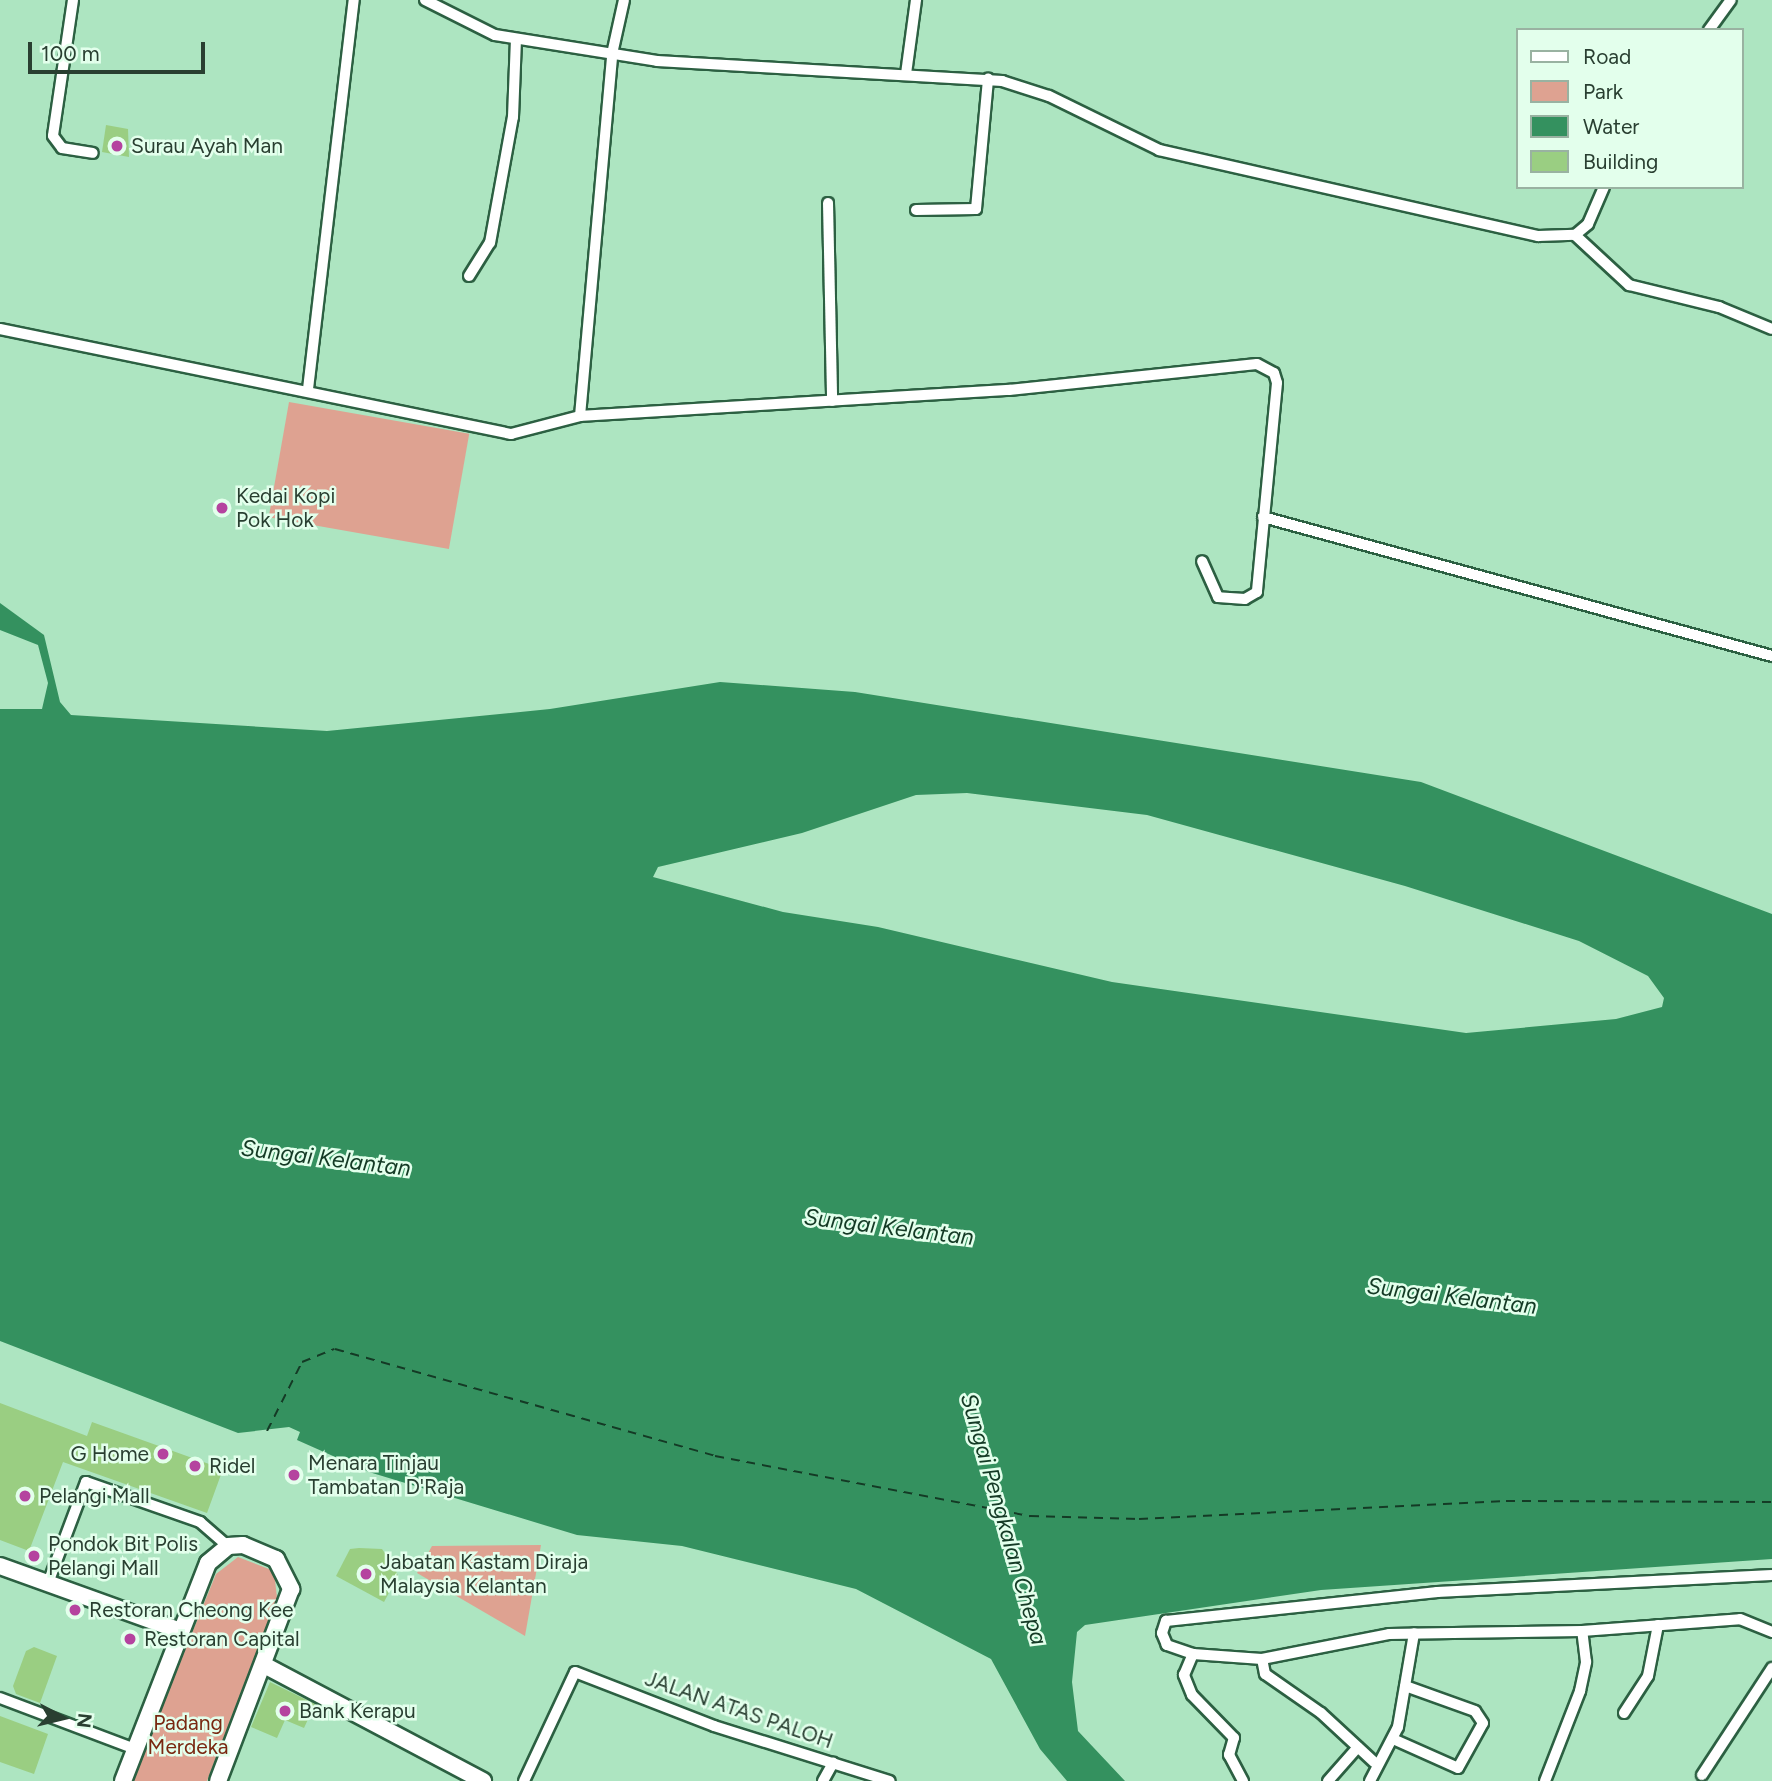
<!DOCTYPE html>
<html>
<head>
<meta charset="utf-8">
<style>
	body { margin:0 }
	#map { position:relative; width:1772px; height:1781px; overflow:hidden; background:#ade5c1; font-family:Figtree,sans-serif }
	div>[style] { position:absolute }
	.green>* { inset:0; background:#dea291; transform-origin:0 0 }
	.water>* { inset:0; background:#34915f }
	.ferry>* { height:2px; margin-top:-1px; transform-origin:0; background:repeating-linear-gradient(90deg,#143a25 0 9px,transparent 0 16px) }
	.building>* { inset:0; background:#9ace82 }
	.roads { filter:drop-shadow(2px 0 #2c6042) drop-shadow(-2px 0 #2c6042) drop-shadow(0 2px #2c6042) drop-shadow(0 -2px #2c6042) }
	.street>* { height:10px; margin:-5px; padding:0 5px; transform-origin:5px; border-radius:5px; background:#fff }
	.secondary>* { height:16px; margin:-8px; padding:0 8px; transform-origin:8px; border-radius:8px; background:#fff }
	.dots>* { width:19px; height:19px; translate:-50% -50%; box-sizing:border-box; border:4px solid #e3ffec; border-radius:50% }
	span { translate:-50% -50%; white-space:nowrap; text-align:center; line-height:1.15; -webkit-text-stroke:5px #e3ffec; paint-order:stroke }
	.poi-label { font-size:21px; color:#293f31 }
	.left { translate:0 -50%; text-align:left }
	.right { translate:-100% -50%; text-align:right }
	.street-label { font-size:21px; color:#293f31 }
	.park-label { font-size:21px; color:#792811 }
	.water-label { font-size:23px; color:#143a25; font-style:italic }
	.legend { position:absolute; left:1516px; top:28px; width:228px; height:161px; box-sizing:border-box; background:#e3ffec; border:2px solid #99b2a1; margin:0; padding:9px 12px; list-style:none; font-size:21px; color:#293f31 }
	.legend li { display:flex; align-items:center; gap:14px; height:35px }
	.legend b { width:35px; border:2px solid #99b2a1 }
	.north { position:absolute; left:28px; top:1683px; width:70px; height:70px; -webkit-text-stroke:5px #e3ffec; paint-order:stroke; rotate:97deg; font-size:19px; font-weight:700; line-height:28px; text-align:center; color:#293f31 }
	.north::after { content:''; display:block; margin:auto; width:24px; height:32px; background:#293f31; clip-path:polygon(50% 0,100% 100%,50% 72%,0 100%) }
	.scale { position:absolute; left:28px; top:42px; width:177px; height:32px; box-sizing:border-box; border:4px solid #293f31; border-top:0; padding-left:9px; font-size:21px; line-height:24px; white-space:nowrap; color:#293f31; -webkit-text-stroke:5px #e3ffec; paint-order:stroke }
</style>
</head>
<body>
<div id="map">
	<div class="green">
		<i style="left:289px;top:402px;width:183px;height:117px;rotate:10deg"></i>
		<i style="clip-path:polygon(541px 1545px,525px 1636px,417px 1573px,432px 1546px)"></i>
		<i style="clip-path:polygon(238px 1557px,274px 1571px,277px 1598px,207px 1781px,132px 1781px,216px 1574px)"></i>
	</div>
	<div class="water">
		<i style="clip-path:polygon(evenodd,0 603px,44px 635px,60px 702px,71px 715px,327px 731px,550px 709px,720px 682px,855px 692px,1421px 782px,1772px 914px,1772px 1559px,1321px 1590px,1085px 1625px,1077px 1632px,1072px 1682px,1078px 1731px,1125px 1781px,1067px 1781px,1040px 1749px,991px 1659px,856px 1589px,682px 1546px,577px 1535px,369px 1472px,297px 1440px,300px 1432px,289px 1427px,238px 1433px,0 1341px,0 709px,42px 709px,48px 683px,38px 645px,0 630px,0 603px,967px 793px,1147px 815px,1405px 886px,1579px 941px,1648px 976px,1664px 998px,1662px 1007px,1616px 1019px,1466px 1033px,1112px 982px,878px 927px,783px 912px,653px 877px,658px 867px,802px 833px,916px 795px,967px 793px)"></i>
	</div>
	<div class="ferry">
		<i style="left:267px;top:1431px;width:77px;rotate:-63.1deg"></i>
		<i style="left:302px;top:1362px;width:35px;rotate:-22deg"></i>
		<i style="left:335px;top:1349px;width:395px;rotate:15.7deg"></i>
		<i style="left:715px;top:1456px;width:321px;rotate:10.8deg"></i>
		<i style="left:1030px;top:1516px;width:109px;rotate:1.6deg"></i>
		<i style="left:1139px;top:1519px;width:367px;rotate:-2.8deg"></i>
		<i style="left:1506px;top:1501px;width:266px;rotate:0.2deg"></i>
	</div>
	<div class="building">
		<i style="clip-path:polygon(106px 125px,128px 129px,129px 157px,102px 152px)"></i>
		<i style="clip-path:polygon(0 1403px,87px 1436px,92px 1422px,223px 1469px,207px 1513px,63px 1462px,29px 1551px,0 1540px)"></i>
		<i style="clip-path:polygon(359px 1548px,382px 1549px,395px 1568px,398px 1576px,384px 1602px,336px 1576px,350px 1549px)"></i>
		<i style="clip-path:polygon(34px 1647px,57px 1656px,40px 1703px,16px 1694px,13px 1686px,26px 1651px)"></i>
		<i style="clip-path:polygon(270px 1682px,315px 1704px,304px 1728px,285px 1720px,277px 1738px,251px 1727px)"></i>
		<i style="clip-path:polygon(0 1716px,48px 1734px,34px 1774px,0 1762px)"></i>
	</div>
	<div class="roads">
		<div class="street">
			<i style="left:73px;top:0;width:137px;rotate:98.4deg"></i>
			<i style="left:53px;top:136px;width:15px;rotate:53deg"></i>
			<i style="left:62px;top:148px;width:31px;rotate:9deg"></i>
			<i style="left:425px;top:0;width:78px;rotate:26.6deg"></i>
			<i style="left:495px;top:35px;width:164px;rotate:9.1deg"></i>
			<i style="left:657px;top:61px;width:346px;rotate:3.3deg"></i>
			<i style="left:1002px;top:81px;width:49px;rotate:17.7deg"></i>
			<i style="left:1049px;top:96px;width:123px;rotate:26.1deg"></i>
			<i style="left:1159px;top:150px;width:389px;rotate:12.8deg"></i>
			<i style="left:1538px;top:236px;width:37px;rotate:-2deg"></i>
			<i style="left:1575px;top:235px;width:17px;rotate:-40deg"></i>
			<i style="left:1588px;top:224px;width:40px;rotate:-66.6deg"></i>
			<i style="left:1709px;top:30px;width:37px;rotate:-54deg"></i>
			<i style="left:906px;top:74px;width:75px;rotate:-82.3deg"></i>
			<i style="left:828px;top:203px;width:198px;rotate:88.8deg"></i>
			<i style="left:916px;top:210px;width:60px;rotate:-1deg"></i>
			<i style="left:976px;top:209px;width:131px;rotate:-84.7deg"></i>
			<i style="left:1575px;top:235px;width:74px;rotate:42.8deg"></i>
			<i style="left:1629px;top:285px;width:93px;rotate:13.7deg"></i>
			<i style="left:1719px;top:307px;width:57px;rotate:22.5deg"></i>
			<i style="left:469px;top:276px;width:39px;rotate:-58deg"></i>
			<i style="left:490px;top:243px;width:128px;rotate:-79.7deg"></i>
			<i style="left:513px;top:117px;width:78px;rotate:-87.8deg"></i>
			<i style="left:0;top:329px;width:522px;rotate:11.61deg"></i>
			<i style="left:511px;top:434px;width:71px;rotate:-14.6deg"></i>
			<i style="left:580px;top:416px;width:430px;rotate:-3.5deg"></i>
			<i style="left:1009px;top:390px;width:249px;rotate:-6deg"></i>
			<i style="left:1257px;top:364px;width:19px;rotate:28deg"></i>
			<i style="left:1274px;top:373px;width:10px;rotate:73deg"></i>
			<i style="left:1277px;top:383px;width:210px;rotate:95.5deg"></i>
			<i style="left:1257px;top:592px;width:14px;rotate:150deg"></i>
			<i style="left:1245px;top:599px;width:27px;rotate:-176deg"></i>
			<i style="left:1218px;top:597px;width:39px;rotate:-114deg"></i>
			<i style="left:308px;top:389px;width:392px;rotate:-83.3deg"></i>
			<i style="left:580px;top:416px;width:363px;rotate:-84.9deg"></i>
			<i style="left:612px;top:54px;width:55px;rotate:-77.5deg"></i>
			<i style="left:1263px;top:517px;width:528px;rotate:15.27deg"></i>
			<i style="left:48px;top:1583px;width:108px;rotate:-69.4deg"></i>
			<i style="left:86px;top:1482px;width:121px;rotate:19.3deg"></i>
			<i style="left:200px;top:1522px;width:37px;rotate:41deg"></i>
			<i style="left:1193px;top:1654px;width:28px;rotate:-161deg"></i>
			<i style="left:1167px;top:1645px;width:13px;rotate:-113deg"></i>
			<i style="left:1162px;top:1633px;width:13px;rotate:-72deg"></i>
			<i style="left:1166px;top:1621px;width:273px;rotate:-6.1deg"></i>
			<i style="left:1437px;top:1592px;width:335px;rotate:-2.9deg"></i>
			<i style="left:0;top:1698px;width:144px;rotate:20.7deg"></i>
			<i style="left:1624px;top:1713px;width:44px;rotate:-57deg"></i>
			<i style="left:1648px;top:1676px;width:52px;rotate:-78.9deg"></i>
			<i style="left:1393px;top:1739px;width:71px;rotate:24deg"></i>
			<i style="left:1458px;top:1768px;width:51px;rotate:-60.9deg"></i>
			<i style="left:1483px;top:1723px;width:14px;rotate:-124deg"></i>
			<i style="left:1475px;top:1711px;width:74px;rotate:-160.3deg"></i>
			<i style="left:1374px;top:1762px;width:72px;rotate:-137.2deg"></i>
			<i style="left:1321px;top:1713px;width:68px;rotate:-145.1deg"></i>
			<i style="left:1265px;top:1674px;width:15px;rotate:-101deg"></i>
			<i style="left:1262px;top:1659px;width:129px;rotate:-11.1deg"></i>
			<i style="left:1389px;top:1634px;width:193px;rotate:-0.9deg"></i>
			<i style="left:1582px;top:1631px;width:158px;rotate:-4.3deg"></i>
			<i style="left:1740px;top:1619px;width:35px;rotate:22deg"></i>
			<i style="left:1702px;top:1775px;width:128px;rotate:-56.8deg"></i>
			<i style="left:524px;top:1781px;width:120px;rotate:-64.9deg"></i>
			<i style="left:575px;top:1672px;width:149px;rotate:21.2deg"></i>
			<i style="left:714px;top:1726px;width:184px;rotate:17.4deg"></i>
			<i style="left:823px;top:1781px;width:21px;rotate:-61deg"></i>
			<i style="left:1243px;top:1781px;width:30px;rotate:-118deg"></i>
			<i style="left:1229px;top:1755px;width:18px;rotate:-74deg"></i>
			<i style="left:1234px;top:1738px;width:60px;rotate:-134.3deg"></i>
			<i style="left:1192px;top:1695px;width:22px;rotate:-112deg"></i>
			<i style="left:1184px;top:1675px;width:23px;rotate:-67deg"></i>
			<i style="left:1193px;top:1654px;width:69px;rotate:4.1deg"></i>
			<i style="left:1328px;top:1781px;width:45px;rotate:-48.6deg"></i>
			<i style="left:1370px;top:1781px;width:61px;rotate:-62.6deg"></i>
			<i style="left:1398px;top:1727px;width:95px;rotate:-80.3deg"></i>
			<i style="left:1545px;top:1781px;width:97px;rotate:-68.7deg"></i>
			<i style="left:1580px;top:1691px;width:30px;rotate:-78deg"></i>
			<i style="left:1586px;top:1662px;width:31px;rotate:-97deg"></i>
		</div>
		<div class="secondary">
			<i style="left:0;top:1566px;width:192px;rotate:19.8deg"></i>
			<i style="left:264px;top:1665px;width:248px;rotate:27.9deg"></i>
			<i style="left:123px;top:1781px;width:234px;rotate:-68.7deg"></i>
			<i style="left:208px;top:1563px;width:26px;rotate:-40deg"></i>
			<i style="left:228px;top:1546px;width:15px;rotate:-4deg"></i>
			<i style="left:243px;top:1545px;width:36px;rotate:23deg"></i>
			<i style="left:276px;top:1559px;width:34px;rotate:63deg"></i>
			<i style="left:291px;top:1589px;width:205px;rotate:110.8deg"></i>
		</div>
	</div>
	<div class="dots">
		<i style="left:117px;top:146px;background:#b5439f"></i>
		<i style="left:222px;top:508px;background:#b5439f"></i>
		<i style="left:163px;top:1454px;background:#b5439f"></i>
		<i style="left:195px;top:1466px;background:#b5439f"></i>
		<i style="left:294px;top:1475px;background:#b5439f"></i>
		<i style="left:25px;top:1496px;background:#b5439f"></i>
		<i style="left:34px;top:1556px;background:#b5439f"></i>
		<i style="left:366px;top:1574px;background:#b5439f"></i>
		<i style="left:75px;top:1610px;background:#b5439f"></i>
		<i style="left:130px;top:1639px;background:#b5439f"></i>
		<i style="left:285px;top:1711px;background:#b5439f"></i>
	</div>
	<div class="poi-label">
		<span class="left" style="left:131px;top:146px">Surau Ayah Man</span>
		<span class="left" style="left:236px;top:508px">Kedai Kopi<br>Pok Hok</span>
		<span class="right" style="left:149px;top:1454px">G Home</span>
		<span class="left" style="left:308px;top:1475px">Menara Tinjau<br>Tambatan D'Raja</span>
		<span class="left" style="left:209px;top:1466px">Ridel</span>
		<span class="left" style="left:39px;top:1496px">Pelangi Mall</span>
		<span class="left" style="left:48px;top:1556px">Pondok Bit Polis<br>Pelangi Mall</span>
		<span class="left" style="left:380px;top:1574px">Jabatan Kastam Diraja<br>Malaysia Kelantan</span>
		<span class="left" style="left:89px;top:1610px">Restoran Cheong Kee</span>
		<span class="left" style="left:144px;top:1639px">Restoran Capital</span>
		<span class="left" style="left:299px;top:1711px">Bank Kerapu</span>
	</div>
	<div class="street-label">
		<span style="left:739px;top:1710px;rotate:19deg">JALAN ATAS PALOH</span>
	</div>
	<div class="park-label">
		<span style="left:188px;top:1735px">Padang<br>Merdeka</span>
	</div>
	<div class="water-label">
		<span style="left:326px;top:1158px;rotate:7deg">Sungai Kelantan</span>
		<span style="left:889px;top:1227px;rotate:7deg">Sungai Kelantan</span>
		<span style="left:1452px;top:1296px;rotate:7deg">Sungai Kelantan</span>
		<span style="left:1004px;top:1519px;rotate:74deg">Sungai Pengkalan Chepa</span>
	</div>
	<ul class="legend">
	<li><b style="height:9px;background:#fff"></b>Road</li>
	<li><b style="height:19px;background:#dea291"></b>Park</li>
	<li><b style="height:19px;background:#34915f"></b>Water</li>
	<li><b style="height:19px;background:#9ace82"></b>Building</li>
	</ul>
	<div class="north">N</div>
	<div class="scale">100 m</div>
</div>
</body>
</html>
